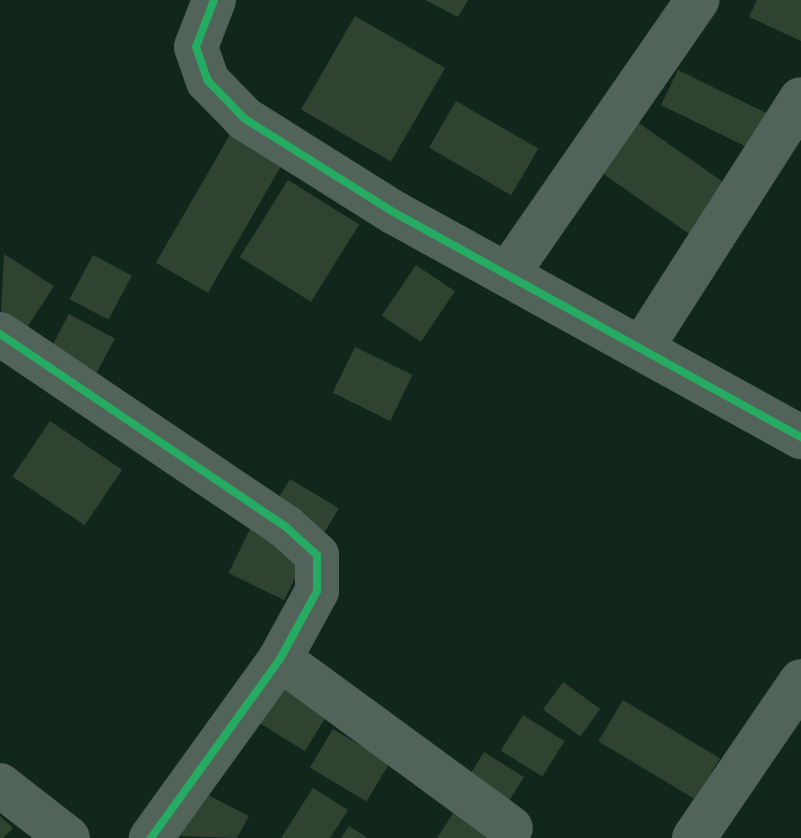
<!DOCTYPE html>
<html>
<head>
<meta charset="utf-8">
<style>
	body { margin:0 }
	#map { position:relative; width:801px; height:838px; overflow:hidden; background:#11271c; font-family:Lato,sans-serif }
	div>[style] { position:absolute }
	.building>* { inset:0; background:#304331; transform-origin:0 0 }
	.street>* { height:44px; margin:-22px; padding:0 22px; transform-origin:22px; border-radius:22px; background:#526359 }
	.cycleway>* { height:8px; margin:-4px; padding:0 4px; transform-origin:4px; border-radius:4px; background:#26ab63 }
	span { translate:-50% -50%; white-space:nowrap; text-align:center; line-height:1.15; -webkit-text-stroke:6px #07311c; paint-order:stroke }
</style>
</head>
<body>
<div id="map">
	<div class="building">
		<i style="clip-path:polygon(425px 0,468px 0,458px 17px)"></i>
		<i style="clip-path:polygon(757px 0,801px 0,801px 41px,749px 17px)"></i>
		<i style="left:355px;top:16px;width:104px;height:108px;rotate:30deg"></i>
		<i style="left:678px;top:70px;width:107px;height:39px;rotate:26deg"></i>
		<i style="left:456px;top:101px;width:95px;height:54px;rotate:30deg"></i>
		<i style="left:633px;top:119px;width:113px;height:62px;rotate:35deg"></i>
		<i style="left:232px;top:131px;width:60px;height:152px;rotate:30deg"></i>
		<i style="left:288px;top:180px;width:84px;height:91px;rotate:32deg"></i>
		<i style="clip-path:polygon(4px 254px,54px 286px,17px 343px,0 332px)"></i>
		<i style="left:93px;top:255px;width:44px;height:50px;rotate:28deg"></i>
		<i style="left:416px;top:265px;width:47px;height:61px;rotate:34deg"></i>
		<i style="left:69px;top:314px;width:52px;height:39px;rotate:28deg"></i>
		<i style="left:355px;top:347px;width:64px;height:51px;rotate:26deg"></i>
		<i style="left:50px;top:421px;width:87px;height:67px;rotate:34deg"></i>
		<i style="left:290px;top:479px;width:57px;height:39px;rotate:31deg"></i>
		<i style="left:250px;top:529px;width:62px;height:49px;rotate:26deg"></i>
		<i style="left:279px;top:681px;width:59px;height:46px;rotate:32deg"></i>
		<i style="left:563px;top:682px;width:46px;height:34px;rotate:36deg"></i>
		<i style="left:623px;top:700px;width:113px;height:48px;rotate:31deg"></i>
		<i style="left:523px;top:715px;width:49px;height:42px;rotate:32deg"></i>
		<i style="left:333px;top:729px;width:66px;height:45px;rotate:31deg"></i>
		<i style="left:484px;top:752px;width:47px;height:42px;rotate:32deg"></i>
		<i style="clip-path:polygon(313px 788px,348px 810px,330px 838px,281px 838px)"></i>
		<i style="clip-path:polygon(202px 792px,249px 816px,237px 838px,179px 836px)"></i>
		<i style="clip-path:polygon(457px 807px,507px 838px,437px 838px)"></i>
		<i style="clip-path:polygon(0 816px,13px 828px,3px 838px,0 838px)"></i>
		<i style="clip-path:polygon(349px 826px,368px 838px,341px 838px)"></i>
	</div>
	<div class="street">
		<i style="left:214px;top:0;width:50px;rotate:111deg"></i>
		<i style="left:196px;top:47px;width:36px;rotate:71deg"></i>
		<i style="left:208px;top:81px;width:53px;rotate:45.8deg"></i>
		<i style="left:245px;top:119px;width:177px;rotate:32.1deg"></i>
		<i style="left:395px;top:213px;width:464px;rotate:28.9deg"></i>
		<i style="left:509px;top:272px;width:331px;rotate:-55.3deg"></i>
		<i style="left:0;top:334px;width:345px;rotate:34deg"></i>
		<i style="left:286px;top:527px;width:42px;rotate:42.1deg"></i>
		<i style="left:317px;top:555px;width:36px;rotate:90deg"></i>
		<i style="left:317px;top:591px;width:77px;rotate:118.6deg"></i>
		<i style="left:280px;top:659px;width:221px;rotate:125.8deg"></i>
		<i style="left:643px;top:346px;width:293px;rotate:-57.4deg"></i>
		<i style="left:280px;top:659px;width:286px;rotate:36.2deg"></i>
		<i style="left:0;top:785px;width:86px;rotate:37.9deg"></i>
		<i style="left:694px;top:838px;width:190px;rotate:-55.7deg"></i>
	</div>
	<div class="cycleway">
		<i style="left:214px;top:0;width:50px;rotate:111deg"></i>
		<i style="left:196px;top:47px;width:36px;rotate:71deg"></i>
		<i style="left:208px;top:81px;width:53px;rotate:45.8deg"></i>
		<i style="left:245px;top:119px;width:177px;rotate:32.1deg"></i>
		<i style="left:395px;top:213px;width:464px;rotate:28.9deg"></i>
		<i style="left:0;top:334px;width:345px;rotate:34deg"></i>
		<i style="left:286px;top:527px;width:42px;rotate:42.1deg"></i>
		<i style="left:317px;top:555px;width:36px;rotate:90deg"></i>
		<i style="left:317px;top:591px;width:77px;rotate:118.6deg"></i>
		<i style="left:280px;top:659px;width:221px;rotate:125.8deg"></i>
	</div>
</div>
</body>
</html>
